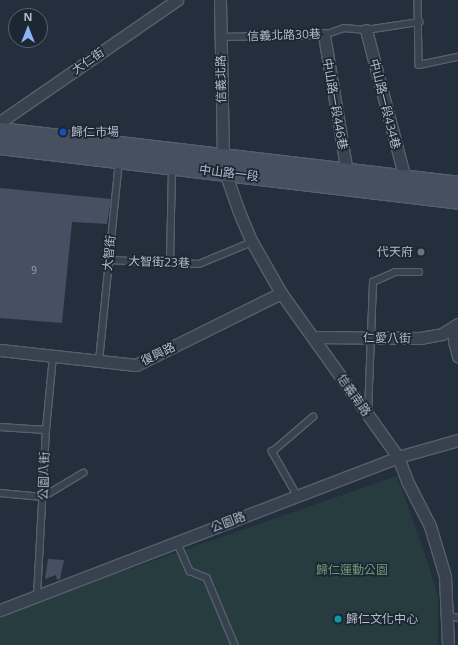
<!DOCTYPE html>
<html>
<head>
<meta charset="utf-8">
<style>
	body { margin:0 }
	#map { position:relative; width:458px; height:645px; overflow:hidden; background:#242f3e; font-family:"Open Sans","Noto Sans TC",sans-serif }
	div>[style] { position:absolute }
	.green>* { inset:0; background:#263c3f }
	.building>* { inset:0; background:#455162 }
	.roads { filter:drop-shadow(1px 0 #565f6c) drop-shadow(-1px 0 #565f6c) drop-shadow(0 1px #565f6c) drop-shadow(0 -1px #565f6c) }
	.service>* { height:5.5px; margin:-2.75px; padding:0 2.75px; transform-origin:2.75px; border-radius:2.75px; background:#38414e }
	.minor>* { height:11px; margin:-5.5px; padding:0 5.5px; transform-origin:5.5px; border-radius:5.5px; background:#38414e }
	.secondary>* { height:16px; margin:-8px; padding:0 8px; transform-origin:8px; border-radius:8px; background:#465061 }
	.dots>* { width:11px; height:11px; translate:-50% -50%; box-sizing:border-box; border:2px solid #1d2633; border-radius:50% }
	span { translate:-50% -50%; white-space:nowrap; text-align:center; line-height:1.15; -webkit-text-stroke:3.5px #1d2633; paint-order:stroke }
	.number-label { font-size:10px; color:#98a1af }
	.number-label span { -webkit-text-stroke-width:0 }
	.street-label { font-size:12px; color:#b4bcc9 }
	.poi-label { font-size:12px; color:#b4bcc9 }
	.left { translate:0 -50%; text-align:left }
	.right { translate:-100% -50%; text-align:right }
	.park-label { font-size:12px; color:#6b9a76 }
	.north { position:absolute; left:8px; top:8px; width:40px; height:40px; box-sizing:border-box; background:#1d2633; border:1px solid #59626f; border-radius:50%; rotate:0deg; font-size:11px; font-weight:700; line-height:16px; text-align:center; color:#b4bcc9 }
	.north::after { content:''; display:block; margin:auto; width:14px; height:18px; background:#8ab4f8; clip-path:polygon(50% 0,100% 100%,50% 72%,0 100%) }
</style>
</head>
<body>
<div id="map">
	<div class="green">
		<i style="clip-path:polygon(397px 476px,428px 563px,438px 597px,438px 645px,0 645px,0 614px)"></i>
	</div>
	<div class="building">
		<i style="clip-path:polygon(0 188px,111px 199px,107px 224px,72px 222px,62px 323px,0 318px)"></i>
		<i style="clip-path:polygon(48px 559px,64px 560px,60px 579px,57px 580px,56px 575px,45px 579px)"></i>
	</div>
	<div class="roads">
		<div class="service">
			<i style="left:418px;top:0;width:65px;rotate:89.1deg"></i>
			<i style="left:419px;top:65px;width:40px;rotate:-12deg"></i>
			<i style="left:220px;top:37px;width:104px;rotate:-1.1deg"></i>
			<i style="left:324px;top:35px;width:21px;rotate:-19deg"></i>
			<i style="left:344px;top:28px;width:22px;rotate:5deg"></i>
			<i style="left:366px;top:30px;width:54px;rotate:-8.6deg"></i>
			<i style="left:109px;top:260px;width:90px;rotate:2.5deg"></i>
			<i style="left:199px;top:264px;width:57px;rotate:-22.5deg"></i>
			<i style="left:170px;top:263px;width:95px;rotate:-88.8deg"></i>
			<i style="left:99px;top:361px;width:200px;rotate:-84.3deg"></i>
			<i style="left:368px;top:413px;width:131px;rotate:-87.8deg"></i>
			<i style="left:373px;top:282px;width:24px;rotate:-24deg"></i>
			<i style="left:395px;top:272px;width:24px"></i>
			<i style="left:0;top:427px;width:46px;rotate:3.7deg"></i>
			<i style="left:0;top:493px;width:43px;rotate:5.3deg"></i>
			<i style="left:43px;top:497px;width:47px;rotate:-31deg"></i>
			<i style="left:297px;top:496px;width:51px;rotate:-119.6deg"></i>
			<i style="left:272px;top:452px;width:54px;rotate:-40.5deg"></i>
			<i style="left:177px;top:542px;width:32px;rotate:66deg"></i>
			<i style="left:190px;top:571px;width:18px;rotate:22deg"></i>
			<i style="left:207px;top:578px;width:73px;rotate:67.3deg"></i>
			<i style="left:37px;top:596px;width:166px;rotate:-86.9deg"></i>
			<i style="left:46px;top:430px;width:74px;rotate:-84.6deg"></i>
			<i style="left:447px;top:615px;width:11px;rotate:15deg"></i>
		</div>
		<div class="minor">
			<i style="left:220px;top:0;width:157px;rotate:88.9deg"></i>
			<i style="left:223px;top:157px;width:15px;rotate:82deg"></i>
			<i style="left:225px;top:172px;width:42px;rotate:70.7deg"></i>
			<i style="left:239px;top:212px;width:33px;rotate:67deg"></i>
			<i style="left:252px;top:242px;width:59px;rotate:60.4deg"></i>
			<i style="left:281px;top:293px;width:201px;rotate:54.5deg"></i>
			<i style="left:398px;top:457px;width:26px;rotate:69deg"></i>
			<i style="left:407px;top:481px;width:51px;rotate:62.9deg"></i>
			<i style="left:430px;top:526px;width:52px;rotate:73.3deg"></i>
			<i style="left:445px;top:576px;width:69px;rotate:87.5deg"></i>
			<i style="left:366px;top:30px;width:154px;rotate:75.3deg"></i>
			<i style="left:324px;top:35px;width:139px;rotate:80.5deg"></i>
			<i style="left:0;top:122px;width:215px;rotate:-34.6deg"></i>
			<i style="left:454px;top:328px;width:13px;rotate:90deg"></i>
			<i style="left:454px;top:341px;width:16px;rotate:75deg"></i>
			<i style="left:313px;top:337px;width:107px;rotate:0.5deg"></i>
			<i style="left:420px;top:338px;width:22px;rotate:-10deg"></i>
			<i style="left:442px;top:334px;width:19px;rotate:-32deg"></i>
			<i style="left:0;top:350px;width:137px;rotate:6.3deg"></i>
			<i style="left:136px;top:365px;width:162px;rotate:-26.4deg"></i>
			<i style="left:0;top:610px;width:426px;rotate:-21deg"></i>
			<i style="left:398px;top:457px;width:62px;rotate:-15.8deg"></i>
		</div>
		<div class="secondary">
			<i style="left:0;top:131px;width:461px;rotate:6.7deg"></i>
			<i style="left:0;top:146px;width:461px;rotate:6.8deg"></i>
		</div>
	</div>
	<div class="dots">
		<i style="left:63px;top:132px;background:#1a4fb4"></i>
		<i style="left:421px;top:252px;background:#6b7280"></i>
		<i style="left:338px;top:619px;background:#0f9aa8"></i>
	</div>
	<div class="number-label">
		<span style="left:34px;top:271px">9</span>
	</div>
	<div class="street-label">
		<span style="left:284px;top:35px;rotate:-2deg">信義北路30巷</span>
		<span style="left:88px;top:61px;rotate:-35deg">大仁街</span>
		<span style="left:221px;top:79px;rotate:-91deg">信義北路</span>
		<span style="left:335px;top:104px;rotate:80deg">中山路一段446巷</span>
		<span style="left:385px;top:104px;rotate:76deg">中山路一段434巷</span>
		<span style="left:229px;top:173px;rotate:7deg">中山路一段</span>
		<span style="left:109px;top:253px;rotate:-84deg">大智街</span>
		<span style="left:159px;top:262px;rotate:2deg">大智街23巷</span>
		<span style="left:387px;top:338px;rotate:1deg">仁愛八街</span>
		<span style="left:158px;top:354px;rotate:-26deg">復興路</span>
		<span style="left:354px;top:395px;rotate:55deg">信義南路</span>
		<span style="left:44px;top:476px;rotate:-88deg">公園八街</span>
		<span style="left:228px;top:522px;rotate:-21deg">公園路</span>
	</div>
	<div class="poi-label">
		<span class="left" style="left:71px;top:132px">歸仁市場</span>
		<span class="right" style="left:413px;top:252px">代天府</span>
		<span class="left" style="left:346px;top:619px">歸仁文化中心</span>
	</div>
	<div class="park-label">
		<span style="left:352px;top:570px">歸仁運動公園</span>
	</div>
	<div class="north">N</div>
</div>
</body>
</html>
